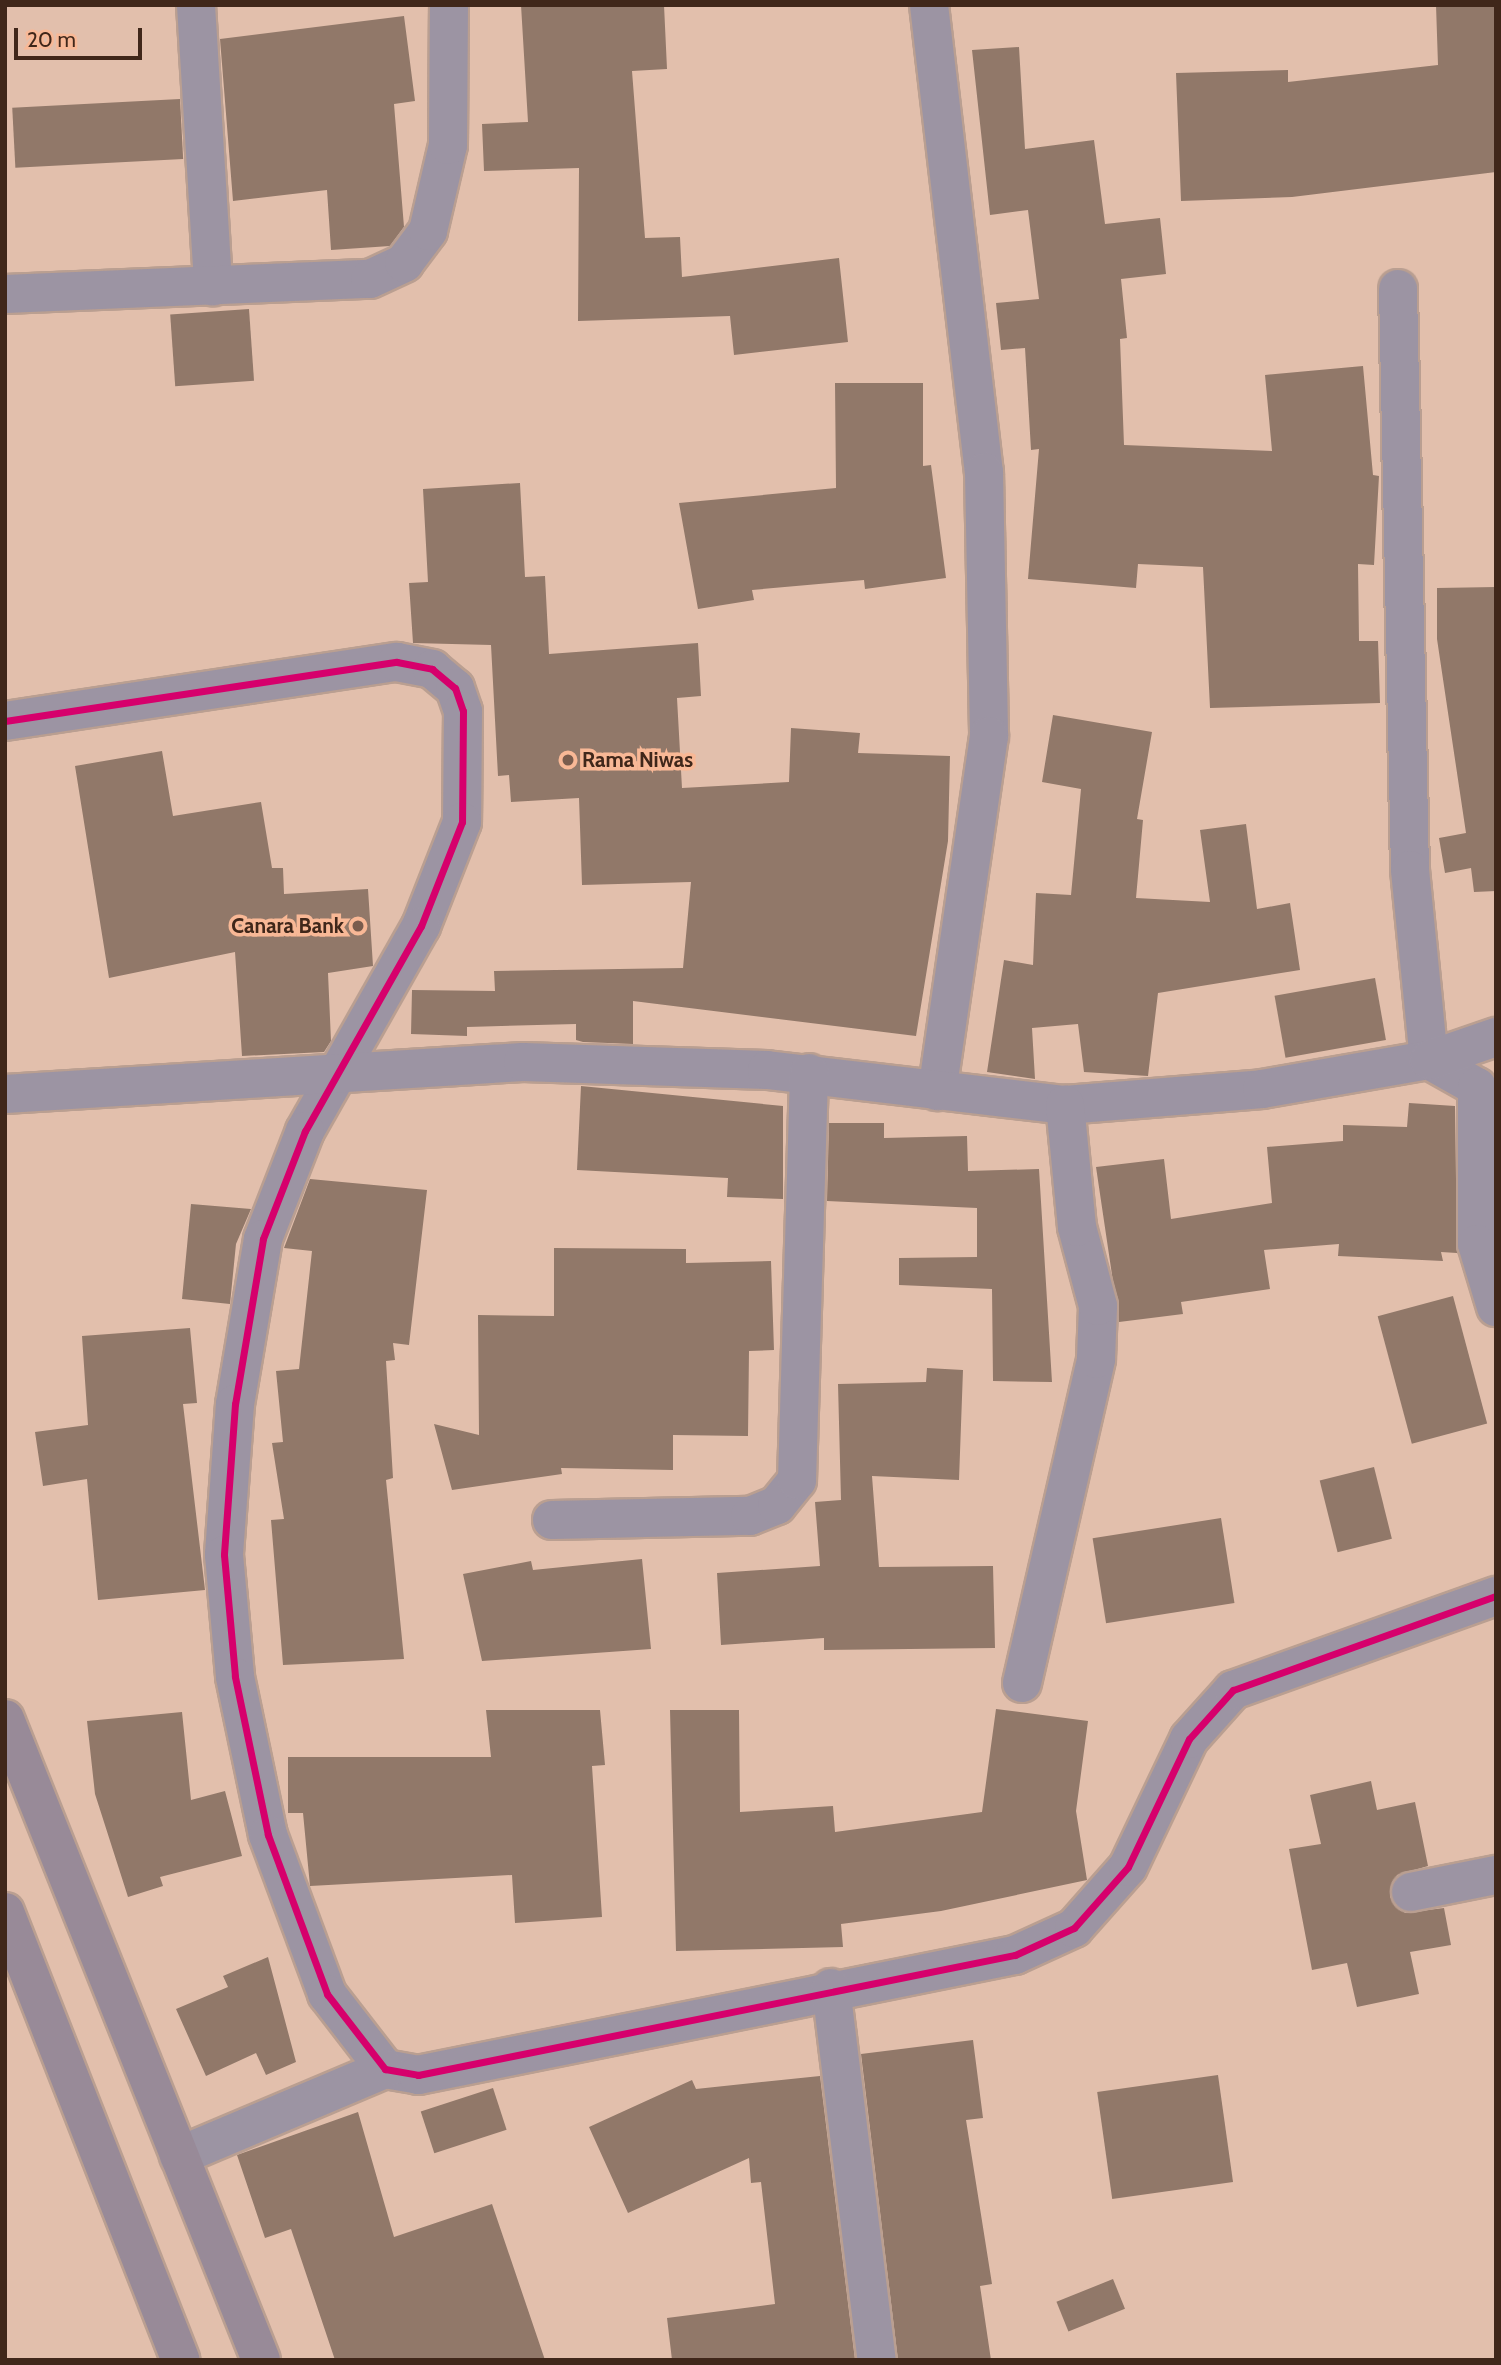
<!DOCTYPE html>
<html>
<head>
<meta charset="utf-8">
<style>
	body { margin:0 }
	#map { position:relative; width:1501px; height:2365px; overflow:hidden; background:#e2bfac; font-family:Cabin,sans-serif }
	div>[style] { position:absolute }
	.building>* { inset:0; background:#917869; transform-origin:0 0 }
	.roads { filter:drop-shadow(2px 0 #ba9f91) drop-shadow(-2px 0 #ba9f91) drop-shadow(0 2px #ba9f91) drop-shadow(0 -2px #ba9f91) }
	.minor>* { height:38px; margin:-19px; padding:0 19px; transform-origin:19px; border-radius:19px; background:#9c94a3 }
	.major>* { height:38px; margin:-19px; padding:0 19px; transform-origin:19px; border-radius:19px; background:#988a98 }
	.cycleway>* { height:7px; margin:-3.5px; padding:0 3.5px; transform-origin:3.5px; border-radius:3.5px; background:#d6006c }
	.dots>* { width:19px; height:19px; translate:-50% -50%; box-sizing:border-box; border:4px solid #f8b896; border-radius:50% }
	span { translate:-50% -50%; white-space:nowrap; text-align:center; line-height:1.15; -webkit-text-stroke:7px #f8b896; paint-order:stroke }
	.poi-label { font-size:21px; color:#40271a; font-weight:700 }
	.left { translate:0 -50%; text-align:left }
	.right { translate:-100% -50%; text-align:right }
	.frame { position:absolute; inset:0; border:7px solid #40271a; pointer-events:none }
	.scale { position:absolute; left:14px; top:28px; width:128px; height:32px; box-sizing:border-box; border:4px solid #40271a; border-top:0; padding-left:9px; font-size:21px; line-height:24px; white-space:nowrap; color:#40271a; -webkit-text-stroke:5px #f8b896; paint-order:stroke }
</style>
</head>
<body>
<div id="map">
	<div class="building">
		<i style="clip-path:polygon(521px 5px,664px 5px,667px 69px,632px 71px,645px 238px,680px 237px,682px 277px,839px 258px,848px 342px,734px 355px,730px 316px,578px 321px,579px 168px,484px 171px,482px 124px,528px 122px)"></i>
		<i style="clip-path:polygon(1436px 5px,1496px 5px,1496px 172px,1292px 197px,1181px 201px,1176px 73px,1288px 70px,1288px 82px,1438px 65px)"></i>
		<i style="clip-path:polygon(404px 16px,415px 101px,394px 104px,404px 227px,390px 246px,331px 250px,327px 190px,233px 201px,220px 39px)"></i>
		<i style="clip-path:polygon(1019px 47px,1025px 149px,1094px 140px,1105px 224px,1160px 218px,1166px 274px,1121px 279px,1127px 338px,1120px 339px,1124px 445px,1272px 451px,1265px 375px,1363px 366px,1373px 475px,1379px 476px,1374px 565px,1358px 564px,1359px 641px,1378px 641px,1380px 703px,1210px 708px,1203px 567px,1138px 564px,1136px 588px,1028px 579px,1039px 449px,1031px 450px,1025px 348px,1001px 350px,996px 303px,1039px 299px,1028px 210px,990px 215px,972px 50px)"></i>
		<i style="left:180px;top:99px;width:60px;height:168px;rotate:87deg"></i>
		<i style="left:249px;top:309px;width:72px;height:79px;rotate:86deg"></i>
		<i style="clip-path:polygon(835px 383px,923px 383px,923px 466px,931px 465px,946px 578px,865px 589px,864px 580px,752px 590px,754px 600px,698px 609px,679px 503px,836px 488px)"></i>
		<i style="clip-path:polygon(520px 483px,525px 577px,545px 576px,549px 654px,698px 643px,701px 696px,677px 698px,682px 788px,789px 782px,791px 728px,860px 733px,858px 753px,950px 756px,948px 841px,916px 1036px,633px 1001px,633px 1044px,583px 1042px,576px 1040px,576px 1024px,467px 1027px,467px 1036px,411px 1034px,412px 990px,495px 991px,494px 971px,683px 968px,691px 882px,582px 885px,579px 798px,511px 802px,509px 775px,498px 776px,491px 645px,413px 643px,409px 583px,428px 582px,423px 489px)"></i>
		<i style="clip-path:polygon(1496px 587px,1496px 891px,1474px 892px,1471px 868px,1445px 873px,1439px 838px,1466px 833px,1437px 639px,1437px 588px)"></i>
		<i style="clip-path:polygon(1053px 715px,1152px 732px,1137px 819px,1143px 820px,1136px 898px,1210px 902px,1200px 830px,1246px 824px,1257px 909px,1290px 903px,1300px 970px,1158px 993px,1148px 1076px,1084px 1072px,1078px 1024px,1032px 1028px,1035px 1079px,987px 1072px,1004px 960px,1033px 965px,1036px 893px,1071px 895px,1081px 789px,1042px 782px)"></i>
		<i style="clip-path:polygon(162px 751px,173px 816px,261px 802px,272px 868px,283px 868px,284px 894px,368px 889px,373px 966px,328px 973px,331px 1041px,324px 1052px,242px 1056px,235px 952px,109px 978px,75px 766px)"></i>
		<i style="left:1375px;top:978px;width:63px;height:102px;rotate:80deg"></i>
		<i style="clip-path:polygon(581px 1086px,783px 1106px,783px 1199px,727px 1197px,728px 1178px,577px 1170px)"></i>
		<i style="clip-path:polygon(1409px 1103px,1455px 1106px,1457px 1253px,1441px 1252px,1443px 1261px,1338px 1256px,1339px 1244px,1264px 1250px,1270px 1289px,1181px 1302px,1183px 1314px,1119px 1322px,1096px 1167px,1164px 1159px,1171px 1219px,1272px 1203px,1267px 1147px,1343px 1141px,1343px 1125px,1407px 1127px)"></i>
		<i style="clip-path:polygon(829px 1123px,884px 1123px,884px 1138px,967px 1136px,968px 1171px,1039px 1169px,1052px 1382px,993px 1381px,992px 1289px,899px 1285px,899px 1258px,977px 1257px,977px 1208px,827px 1201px)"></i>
		<i style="clip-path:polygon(310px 1179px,427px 1190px,409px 1345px,393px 1343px,395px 1360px,386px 1361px,393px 1478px,386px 1480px,404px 1659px,283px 1665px,271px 1520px,284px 1519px,272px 1443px,283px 1442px,276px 1371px,299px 1369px,312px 1251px,284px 1248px)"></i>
		<i style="clip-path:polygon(191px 1204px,251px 1209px,236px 1244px,230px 1304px,182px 1299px)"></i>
		<i style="clip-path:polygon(554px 1248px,686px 1249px,686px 1263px,771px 1261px,774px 1350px,749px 1351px,748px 1436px,673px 1435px,673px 1470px,561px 1468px,562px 1474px,452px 1490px,434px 1424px,479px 1435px,478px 1315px,554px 1316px)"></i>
		<i style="left:1453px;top:1296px;width:132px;height:78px;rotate:75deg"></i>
		<i style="clip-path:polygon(190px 1328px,197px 1403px,183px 1404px,205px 1590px,98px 1600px,87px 1479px,43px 1486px,35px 1432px,88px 1425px,82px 1336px)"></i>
		<i style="clip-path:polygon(927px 1368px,963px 1370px,959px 1480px,872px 1476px,879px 1567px,993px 1566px,995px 1648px,824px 1650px,824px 1638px,721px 1645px,717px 1573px,820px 1566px,815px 1502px,841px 1500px,838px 1384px,926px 1382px)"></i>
		<i style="left:1374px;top:1467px;width:74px;height:56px;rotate:76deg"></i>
		<i style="left:1221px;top:1518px;width:86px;height:130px;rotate:81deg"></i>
		<i style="clip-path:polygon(642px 1559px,651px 1649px,482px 1661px,463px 1574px,531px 1561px,533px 1570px)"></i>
		<i style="clip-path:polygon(996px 1709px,1088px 1721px,1076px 1811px,1087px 1880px,941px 1911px,841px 1924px,843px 1947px,676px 1951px,670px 1710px,739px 1710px,740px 1812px,833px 1806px,835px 1832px,982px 1812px)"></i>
		<i style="clip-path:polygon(486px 1710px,600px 1710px,605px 1765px,592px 1766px,602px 1917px,515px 1923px,512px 1875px,310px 1886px,303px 1813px,288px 1813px,288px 1757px,491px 1757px)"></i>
		<i style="clip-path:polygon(182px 1712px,191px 1800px,225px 1791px,242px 1856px,160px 1877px,163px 1886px,128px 1897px,95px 1794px,87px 1721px)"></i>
		<i style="clip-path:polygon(1371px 1781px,1377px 1810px,1415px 1802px,1428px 1866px,1397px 1875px,1390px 1897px,1405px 1913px,1444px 1908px,1451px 1945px,1410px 1952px,1419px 1994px,1357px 2007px,1347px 1963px,1312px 1970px,1289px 1849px,1321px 1844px,1310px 1795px)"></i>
		<i style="clip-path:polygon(268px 1957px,296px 2062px,266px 2075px,256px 2053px,206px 2076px,176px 2009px,228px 1987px,223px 1976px)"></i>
		<i style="clip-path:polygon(973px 2040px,983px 2118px,966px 2120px,992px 2284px,980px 2286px,991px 2360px,898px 2360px,861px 2054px)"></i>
		<i style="left:1218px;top:2075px;width:108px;height:122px;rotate:82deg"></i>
		<i style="clip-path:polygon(820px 2076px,855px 2360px,672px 2360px,667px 2318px,775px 2304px,761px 2182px,751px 2183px,749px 2158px,628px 2213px,589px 2127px,692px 2080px,696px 2089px)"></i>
		<i style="left:493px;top:2088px;width:44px;height:76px;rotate:72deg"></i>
		<i style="clip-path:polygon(358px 2112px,394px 2237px,492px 2204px,545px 2360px,335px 2360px,291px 2229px,265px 2238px,237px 2155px)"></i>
		<i style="left:1113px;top:2279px;width:32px;height:61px;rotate:68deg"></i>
	</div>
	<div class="roads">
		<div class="minor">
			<i style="left:196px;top:5px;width:282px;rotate:86.5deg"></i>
			<i style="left:929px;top:5px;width:470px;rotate:83.3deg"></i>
			<i style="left:984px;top:472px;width:264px;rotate:88.9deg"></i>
			<i style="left:989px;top:736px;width:359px;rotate:98.3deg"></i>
			<i style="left:1398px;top:289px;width:581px;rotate:88.82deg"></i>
			<i style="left:1410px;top:870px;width:191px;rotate:84.3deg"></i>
			<i style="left:1429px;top:1060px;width:55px;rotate:29.4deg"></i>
			<i style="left:1477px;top:1087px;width:157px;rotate:90deg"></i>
			<i style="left:1477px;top:1244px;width:66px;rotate:73.2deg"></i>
			<i style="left:5px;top:294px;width:365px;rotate:-2.4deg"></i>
			<i style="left:370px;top:279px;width:38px;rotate:-25deg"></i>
			<i style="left:404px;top:263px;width:40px;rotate:-53deg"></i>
			<i style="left:428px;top:231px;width:88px;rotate:-76.9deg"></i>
			<i style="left:448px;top:145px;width:140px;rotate:-89.6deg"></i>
			<i style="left:5px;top:721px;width:396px;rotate:-8.6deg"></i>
			<i style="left:397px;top:662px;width:36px;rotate:11deg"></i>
			<i style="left:432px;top:669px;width:30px;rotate:40deg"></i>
			<i style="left:455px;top:688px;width:24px;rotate:71deg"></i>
			<i style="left:463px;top:711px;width:111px;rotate:90.5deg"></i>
			<i style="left:462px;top:822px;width:112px;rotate:111.5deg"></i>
			<i style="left:421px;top:926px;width:236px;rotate:119.5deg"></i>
			<i style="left:305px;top:1131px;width:116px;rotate:111.3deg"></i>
			<i style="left:263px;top:1239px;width:167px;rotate:99.6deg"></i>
			<i style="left:235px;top:1404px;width:151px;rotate:94.2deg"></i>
			<i style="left:224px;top:1555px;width:122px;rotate:84.8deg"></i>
			<i style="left:235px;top:1677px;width:161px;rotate:78.2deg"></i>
			<i style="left:268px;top:1835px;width:170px;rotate:69.6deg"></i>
			<i style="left:327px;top:1994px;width:95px;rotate:52.3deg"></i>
			<i style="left:385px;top:2069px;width:34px;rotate:10deg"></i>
			<i style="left:418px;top:2075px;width:609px;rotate:-11.37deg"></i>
			<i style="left:1015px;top:1955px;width:65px;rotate:-24.6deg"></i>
			<i style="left:1074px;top:1928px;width:81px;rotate:-48.5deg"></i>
			<i style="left:1128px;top:1867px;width:142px;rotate:-64.5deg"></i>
			<i style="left:1189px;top:1739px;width:66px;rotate:-48.1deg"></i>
			<i style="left:1233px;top:1690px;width:279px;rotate:-19.7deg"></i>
			<i style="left:5px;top:1094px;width:519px;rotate:-3.54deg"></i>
			<i style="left:523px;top:1062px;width:244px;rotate:1.9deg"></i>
			<i style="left:767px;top:1070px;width:300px;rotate:6.7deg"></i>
			<i style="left:1065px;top:1105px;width:198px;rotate:-4.6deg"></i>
			<i style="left:1262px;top:1089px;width:169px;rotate:-9.9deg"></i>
			<i style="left:1429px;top:1060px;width:71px;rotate:-18.9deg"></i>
			<i style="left:552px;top:1520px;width:198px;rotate:-1.2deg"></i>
			<i style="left:750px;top:1516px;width:29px;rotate:-22deg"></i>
			<i style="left:777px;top:1505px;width:32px;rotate:-51deg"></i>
			<i style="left:797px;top:1480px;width:407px;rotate:-88.3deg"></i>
			<i style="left:1022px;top:1683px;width:332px;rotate:-77.1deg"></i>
			<i style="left:1096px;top:1359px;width:53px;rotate:-87.8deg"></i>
			<i style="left:1098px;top:1306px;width:82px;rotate:-104.9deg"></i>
			<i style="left:1077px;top:1227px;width:123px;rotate:-95.6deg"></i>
			<i style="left:1411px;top:1892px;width:87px;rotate:-11.3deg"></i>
			<i style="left:831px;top:1988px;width:375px;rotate:83deg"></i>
			<i style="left:179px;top:2156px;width:224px;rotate:-22.9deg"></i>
		</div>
		<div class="major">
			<i style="left:5px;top:1719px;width:690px;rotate:68.23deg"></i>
			<i style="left:5px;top:1912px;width:481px;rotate:68.6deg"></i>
		</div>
	</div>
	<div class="cycleway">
		<i style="left:5px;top:721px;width:396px;rotate:-8.6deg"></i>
		<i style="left:397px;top:662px;width:36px;rotate:11deg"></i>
		<i style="left:432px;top:669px;width:30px;rotate:40deg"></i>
		<i style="left:455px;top:688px;width:24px;rotate:71deg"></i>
		<i style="left:463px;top:711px;width:111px;rotate:90.5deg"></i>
		<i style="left:462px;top:822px;width:112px;rotate:111.5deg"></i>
		<i style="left:421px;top:926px;width:236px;rotate:119.5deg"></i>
		<i style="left:305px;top:1131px;width:116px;rotate:111.3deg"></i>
		<i style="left:263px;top:1239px;width:167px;rotate:99.6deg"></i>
		<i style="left:235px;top:1404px;width:151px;rotate:94.2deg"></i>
		<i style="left:224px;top:1555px;width:122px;rotate:84.8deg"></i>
		<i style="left:235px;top:1677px;width:161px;rotate:78.2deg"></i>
		<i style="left:268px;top:1835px;width:170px;rotate:69.6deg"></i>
		<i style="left:327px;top:1994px;width:95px;rotate:52.3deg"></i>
		<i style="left:385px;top:2069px;width:34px;rotate:10deg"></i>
		<i style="left:418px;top:2075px;width:609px;rotate:-11.37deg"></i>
		<i style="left:1015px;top:1955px;width:65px;rotate:-24.6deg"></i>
		<i style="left:1074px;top:1928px;width:81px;rotate:-48.5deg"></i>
		<i style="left:1128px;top:1867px;width:142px;rotate:-64.5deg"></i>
		<i style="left:1189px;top:1739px;width:66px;rotate:-48.1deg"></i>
		<i style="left:1233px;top:1690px;width:279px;rotate:-19.7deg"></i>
	</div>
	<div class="dots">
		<i style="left:568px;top:760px;background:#795c4d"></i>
		<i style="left:358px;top:926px;background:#795c4d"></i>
	</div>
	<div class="poi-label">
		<span class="left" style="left:582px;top:760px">Rama Niwas</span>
		<span class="right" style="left:344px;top:926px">Canara Bank</span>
	</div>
	<div class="frame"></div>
	<div class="scale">20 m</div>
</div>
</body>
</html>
